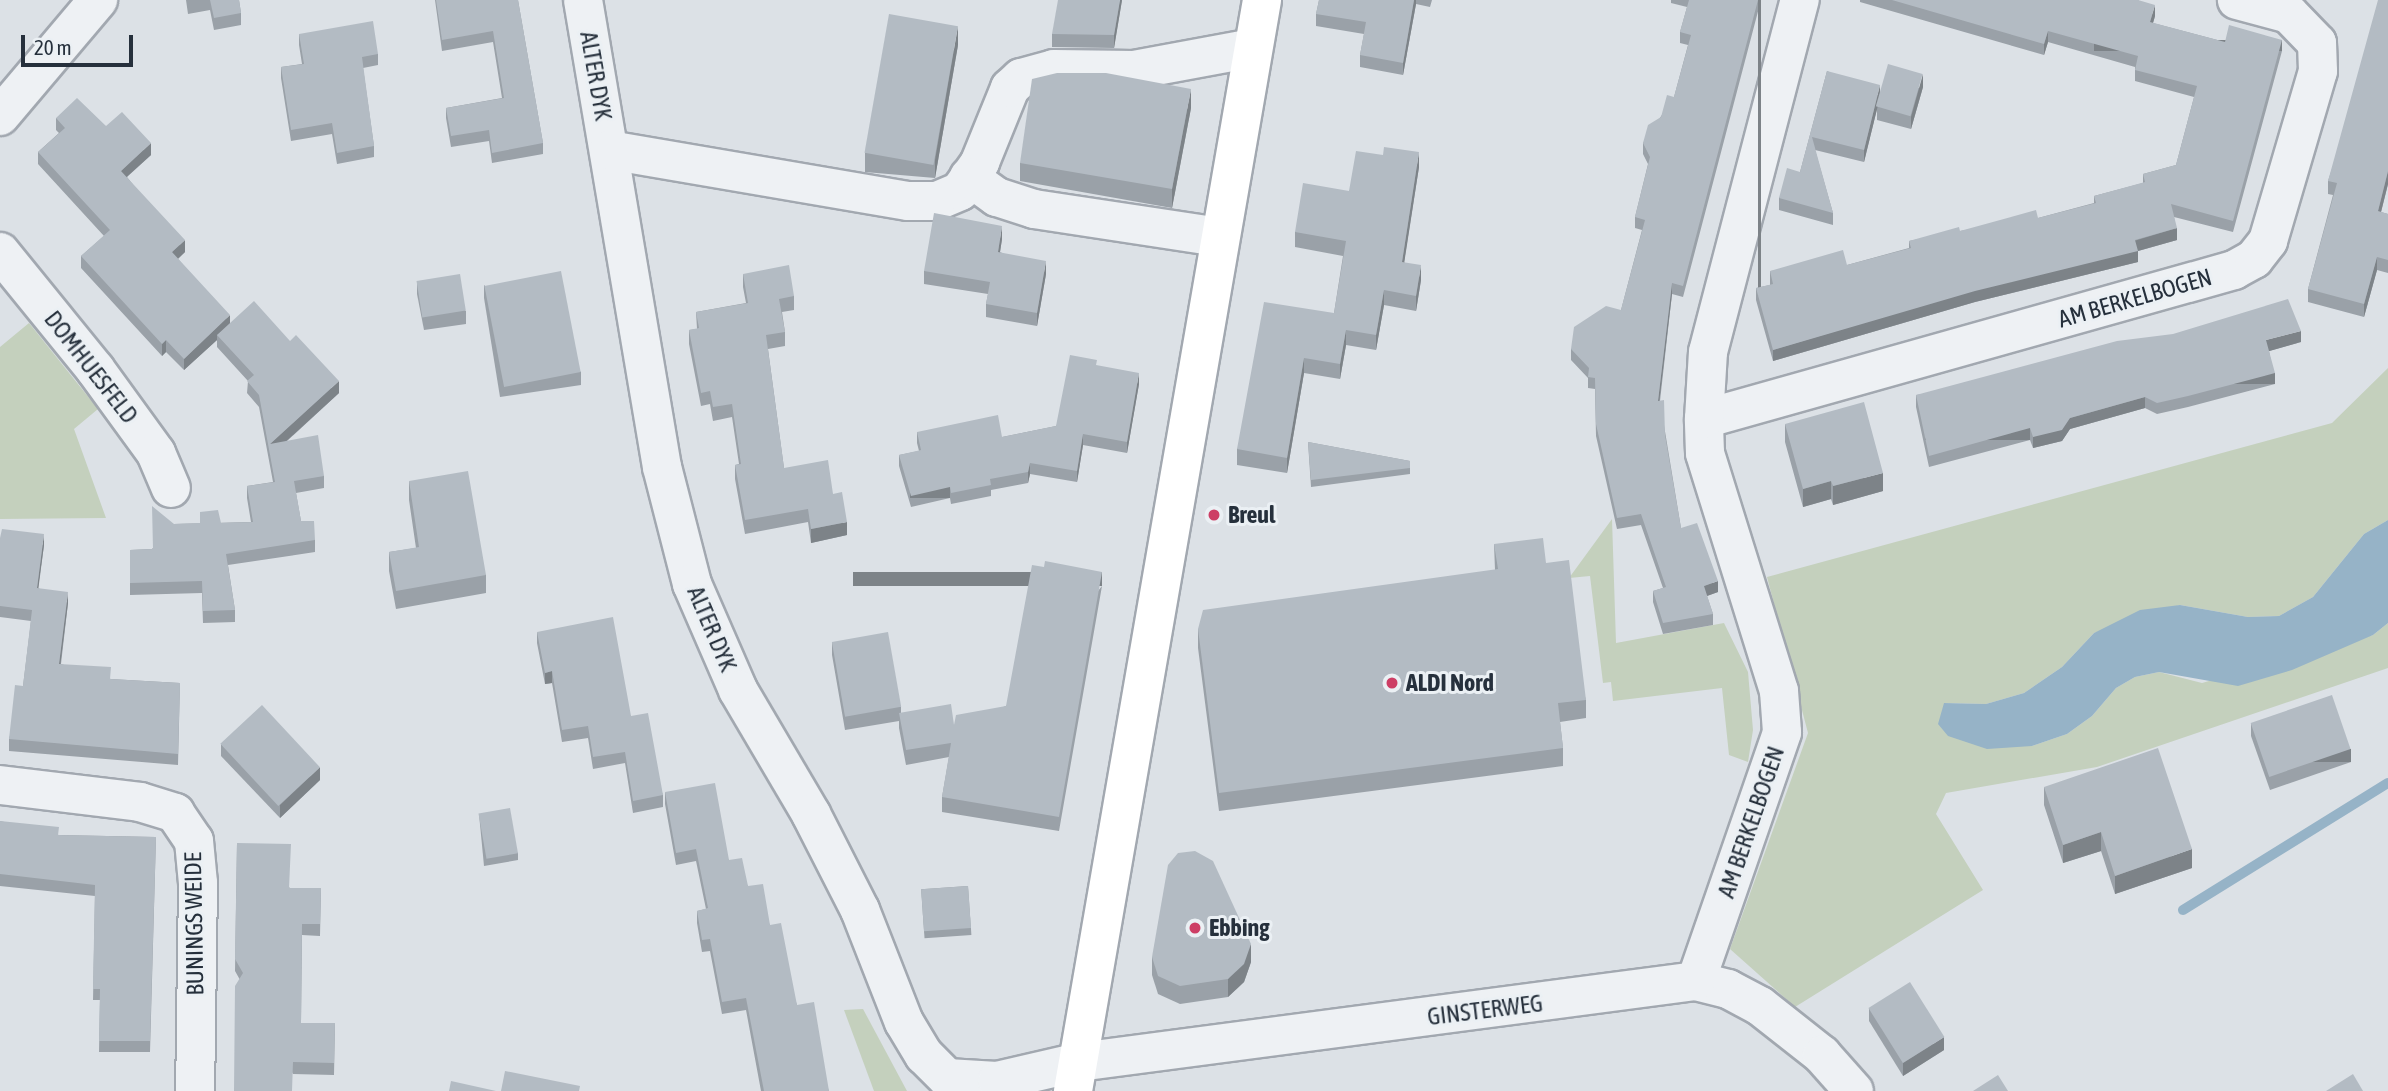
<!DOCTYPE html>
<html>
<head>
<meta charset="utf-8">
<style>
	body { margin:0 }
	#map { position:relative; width:2388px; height:1091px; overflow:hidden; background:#dce1e6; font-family:"Asap Condensed",sans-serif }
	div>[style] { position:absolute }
	.green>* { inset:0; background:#c4d0bd }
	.water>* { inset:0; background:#96b3c7 }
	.stream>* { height:10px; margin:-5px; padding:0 5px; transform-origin:5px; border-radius:5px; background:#96b3c7 }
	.roads { filter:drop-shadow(2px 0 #a2a8b0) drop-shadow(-2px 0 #a2a8b0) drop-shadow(0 2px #a2a8b0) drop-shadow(0 -2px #a2a8b0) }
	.minor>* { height:38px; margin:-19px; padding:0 19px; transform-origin:19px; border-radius:19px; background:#eef1f4 }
	.major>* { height:38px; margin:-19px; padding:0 19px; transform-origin:19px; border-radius:19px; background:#fff }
	.wall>* { inset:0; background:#9aa1a8; transform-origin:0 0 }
	.shaded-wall>* { inset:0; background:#7d8388; transform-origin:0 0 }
	.building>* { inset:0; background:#b3bbc3; transform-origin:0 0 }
	.dots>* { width:19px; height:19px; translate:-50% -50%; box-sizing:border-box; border:4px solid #ebf0f4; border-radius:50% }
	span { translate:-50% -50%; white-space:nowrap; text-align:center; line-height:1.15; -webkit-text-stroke:6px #ebf0f4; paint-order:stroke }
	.street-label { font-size:24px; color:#26303c }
	.poi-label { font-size:24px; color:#26303c; font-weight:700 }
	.left { translate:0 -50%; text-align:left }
	.scale { position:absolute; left:21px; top:35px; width:112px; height:32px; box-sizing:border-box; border:4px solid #26303c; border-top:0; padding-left:9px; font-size:21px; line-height:24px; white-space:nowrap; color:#26303c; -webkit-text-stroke:5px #ebf0f4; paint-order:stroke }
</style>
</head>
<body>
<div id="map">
	<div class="green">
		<i style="clip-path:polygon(29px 323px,98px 409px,74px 429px,106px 518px,0 519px,0 347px)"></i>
		<i style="clip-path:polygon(2388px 368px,2388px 520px,2364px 534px,2313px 597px,2279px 616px,2248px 617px,2180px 605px,2094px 633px,2062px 667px,2024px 693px,1986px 704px,1944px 703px,2032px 746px,2067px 734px,2092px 716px,2116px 688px,2135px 677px,2159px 672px,2202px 683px,2373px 635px,2388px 623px,2388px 668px,2097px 767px,1946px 793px,1936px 814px,1983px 890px,1795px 1007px,1730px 949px,1808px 733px,1767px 577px,2332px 423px)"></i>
		<i style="clip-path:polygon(1612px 519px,1616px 643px,1724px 623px,1748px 672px,1753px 730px,1748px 762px,1729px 755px,1722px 688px,1613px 701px,1611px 682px,1603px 683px,1590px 576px,1569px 578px)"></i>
		<i style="clip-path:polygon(863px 1009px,907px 1091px,874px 1091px,844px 1010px)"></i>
	</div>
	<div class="water">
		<i style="clip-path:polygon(2388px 520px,2388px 623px,2373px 635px,2292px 670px,2238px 686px,2159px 672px,2135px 677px,2116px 688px,2092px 716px,2067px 734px,2032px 746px,1987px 749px,1948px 736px,1938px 724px,1944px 703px,1986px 704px,2024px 693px,2062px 667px,2094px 633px,2140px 610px,2180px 605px,2248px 617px,2279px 616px,2313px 597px,2364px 534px)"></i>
	</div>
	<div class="stream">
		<i style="left:2183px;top:910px;width:241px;rotate:-31.8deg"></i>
	</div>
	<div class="roads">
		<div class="minor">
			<i style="left:583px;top:0;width:474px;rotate:80.4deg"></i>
			<i style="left:662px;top:467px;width:121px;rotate:75.6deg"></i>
			<i style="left:692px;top:584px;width:116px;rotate:66.5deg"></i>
			<i style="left:738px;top:690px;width:144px;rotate:59.5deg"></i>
			<i style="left:811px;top:814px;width:108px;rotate:63deg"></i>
			<i style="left:860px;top:910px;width:120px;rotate:68.6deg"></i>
			<i style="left:904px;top:1022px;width:39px;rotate:59deg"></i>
			<i style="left:924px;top:1055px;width:33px;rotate:45deg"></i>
			<i style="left:947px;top:1078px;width:50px;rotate:3.4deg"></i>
			<i style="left:997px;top:1081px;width:84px;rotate:-13deg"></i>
			<i style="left:1079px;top:1062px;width:622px;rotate:-7.48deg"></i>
			<i style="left:1696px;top:981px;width:33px;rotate:14deg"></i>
			<i style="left:1728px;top:989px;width:36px;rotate:28deg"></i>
			<i style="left:1760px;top:1006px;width:79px;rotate:38.3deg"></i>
			<i style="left:1822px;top:1055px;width:48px;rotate:48.4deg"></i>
			<i style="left:0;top:116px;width:152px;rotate:-49.8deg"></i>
			<i style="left:609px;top:150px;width:303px;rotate:9.7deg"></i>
			<i style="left:908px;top:201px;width:29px"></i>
			<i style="left:937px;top:201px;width:25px;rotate:-23deg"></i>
			<i style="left:960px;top:191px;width:35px;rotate:-55deg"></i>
			<i style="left:980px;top:162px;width:80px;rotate:-67.9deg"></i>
			<i style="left:1010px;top:88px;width:15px;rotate:-42deg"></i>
			<i style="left:1021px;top:78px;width:34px;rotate:-15deg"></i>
			<i style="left:1054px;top:69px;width:80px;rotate:0.7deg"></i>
			<i style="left:1134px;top:70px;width:121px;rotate:-10.5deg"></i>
			<i style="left:969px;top:177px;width:34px;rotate:36deg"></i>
			<i style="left:997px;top:197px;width:39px;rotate:18deg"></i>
			<i style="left:1034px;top:209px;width:188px;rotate:8.6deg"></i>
			<i style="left:0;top:252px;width:151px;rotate:50.9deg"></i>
			<i style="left:95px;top:369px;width:104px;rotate:54deg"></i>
			<i style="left:156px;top:453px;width:38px;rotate:67deg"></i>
			<i style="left:1704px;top:419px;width:551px;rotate:-15.7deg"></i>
			<i style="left:2234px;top:270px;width:23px;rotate:-29deg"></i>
			<i style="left:2254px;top:259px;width:23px;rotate:-52deg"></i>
			<i style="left:2268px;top:241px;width:177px;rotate:-73.6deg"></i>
			<i style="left:2318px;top:71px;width:28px;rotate:-92deg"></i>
			<i style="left:2317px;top:43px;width:40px;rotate:-134deg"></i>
			<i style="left:2289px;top:14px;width:54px;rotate:-164.9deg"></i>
			<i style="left:0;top:785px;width:141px;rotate:6.9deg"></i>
			<i style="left:140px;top:802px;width:37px;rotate:17deg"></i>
			<i style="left:175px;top:813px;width:34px;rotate:56deg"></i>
			<i style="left:194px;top:841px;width:42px;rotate:84.6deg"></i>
			<i style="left:198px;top:883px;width:208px;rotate:90.8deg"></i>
			<i style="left:1696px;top:981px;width:263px;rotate:-70.9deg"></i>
			<i style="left:1782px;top:732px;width:41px;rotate:-94.2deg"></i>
			<i style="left:1779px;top:691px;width:249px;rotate:-107.3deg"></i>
			<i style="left:1705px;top:453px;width:34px;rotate:-92deg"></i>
			<i style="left:1704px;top:419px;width:67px;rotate:-86.6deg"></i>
			<i style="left:1708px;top:352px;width:364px;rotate:-75.4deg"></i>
		</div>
		<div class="major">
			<i style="left:1073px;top:1091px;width:1107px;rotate:-80.17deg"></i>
		</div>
	</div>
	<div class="wall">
		<i style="clip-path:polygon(186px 0,239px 0,241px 13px,241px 25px,214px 30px,210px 10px,188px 14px)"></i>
		<i style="clip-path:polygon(435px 0,518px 0,543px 143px,543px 154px,492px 163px,489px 141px,451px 147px,446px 118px,446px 108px,502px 98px,493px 42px,442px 51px)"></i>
		<i style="clip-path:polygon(1122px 0,1114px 48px,1052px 47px,1052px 34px)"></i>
		<i style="clip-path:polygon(1319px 0,1432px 0,1430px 7px,1416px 4px,1403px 75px,1360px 67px,1360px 55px,1364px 34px,1316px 26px,1316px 14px)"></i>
		<i style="clip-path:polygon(1671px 0,1761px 0,1683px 297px,1672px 294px,1660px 401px,1681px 528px,1718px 592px,1707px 596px,1713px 614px,1713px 625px,1663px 634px,1653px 602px,1653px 591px,1663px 588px,1641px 525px,1617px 529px,1596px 436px,1595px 389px,1588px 388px,1588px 378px,1571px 360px,1571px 349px,1621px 310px,1642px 230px,1635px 228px,1635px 217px,1648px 164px,1643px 154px,1643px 143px,1674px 97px,1688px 45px,1680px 43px,1680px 32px,1687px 7px,1671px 3px)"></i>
		<i style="clip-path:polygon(1860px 0,2138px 0,2155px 16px,2153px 23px,2225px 42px,2282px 51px,2233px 232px,2174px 217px,2177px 240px,2138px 251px,2138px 262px,1975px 302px,1773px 361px,1756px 300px,1756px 288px,1770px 285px,1770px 271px,1847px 265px,1909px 248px,1909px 241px,1960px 231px,2038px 218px,2094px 203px,2094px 196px,2143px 183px,2143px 174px,2176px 165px,2194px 97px,2135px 81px,2135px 67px,2048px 42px,2044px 55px,1860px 2px)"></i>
		<i style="clip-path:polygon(2388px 0,2388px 184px,2381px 212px,2388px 214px,2388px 273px,2377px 270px,2364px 317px,2308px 302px,2308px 289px,2333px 195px,2328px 194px,2328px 181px)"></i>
		<i style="clip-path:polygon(299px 34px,378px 54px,378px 65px,363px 68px,374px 146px,374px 157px,337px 164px,332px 134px,291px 141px,281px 78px,281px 67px,302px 64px,299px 45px)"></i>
		<i style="clip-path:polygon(958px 45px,935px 178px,865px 172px,865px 153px)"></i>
		<i style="clip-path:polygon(1827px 71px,1880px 96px,1923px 87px,1911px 129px,1877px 120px,1877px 109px,1864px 162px,1815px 150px,1833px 213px,1833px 225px,1779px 210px,1779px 198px,1800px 172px)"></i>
		<i style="clip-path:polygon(1191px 108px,1172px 208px,1020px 181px,1020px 163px)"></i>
		<i style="clip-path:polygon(56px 118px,106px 126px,151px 155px,127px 177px,185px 252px,178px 259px,230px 323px,339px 393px,287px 441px,324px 476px,324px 488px,296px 493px,301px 521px,315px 540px,315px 552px,228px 565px,235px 610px,235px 622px,203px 623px,202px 593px,130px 595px,130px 550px,152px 549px,174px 524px,251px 522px,247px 498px,247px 486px,273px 482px,259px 407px,247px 393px,248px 381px,217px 347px,217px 340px,184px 370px,166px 352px,162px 356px,81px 268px,81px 256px,104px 236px,38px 164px,38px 152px,59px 133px,56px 130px)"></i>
		<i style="clip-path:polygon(1383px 155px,1419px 167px,1404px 262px,1421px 280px,1416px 311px,1384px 305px,1376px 350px,1346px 345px,1340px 379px,1304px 373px,1287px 473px,1237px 465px,1237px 449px,1334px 313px,1343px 256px,1295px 247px,1295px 232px,1349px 191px)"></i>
		<i style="clip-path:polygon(1002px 239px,1000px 252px,1046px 274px,1037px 326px,986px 317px,986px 304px,988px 294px,924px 284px,924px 271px)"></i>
		<i style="clip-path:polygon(743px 274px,794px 296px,794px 310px,782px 312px,785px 332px,785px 346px,768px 349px,784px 468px,833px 494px,847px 535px,811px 543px,808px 522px,745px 534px,735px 479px,735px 465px,739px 464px,732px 417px,713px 421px,710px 404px,701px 406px,689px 344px,689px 330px,697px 329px,696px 312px,746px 303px,743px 287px)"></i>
		<i style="clip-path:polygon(417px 282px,466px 311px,466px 324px,424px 330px,417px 294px)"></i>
		<i style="clip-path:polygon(484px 285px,581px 372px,581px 385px,500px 397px,484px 298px)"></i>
		<i style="clip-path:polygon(2301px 342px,2269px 351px,2275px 384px,2188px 407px,2157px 414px,2145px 408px,2070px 429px,2062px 441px,2033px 448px,2030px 440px,1929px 467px,1916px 407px,1916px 395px)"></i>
		<i style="clip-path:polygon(1097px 366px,1139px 384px,1127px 453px,1083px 445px,1077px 482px,1030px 474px,1028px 483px,991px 490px,991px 496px,951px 504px,950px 498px,911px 507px,899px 466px,899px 455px,919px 451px,917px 443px,917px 432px,1002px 437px,1056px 426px)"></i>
		<i style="clip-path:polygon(1785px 424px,1883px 491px,1833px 505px,1831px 499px,1803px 507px,1785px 442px)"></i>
		<i style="clip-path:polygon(1308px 442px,1410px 461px,1410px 474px,1311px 487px)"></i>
		<i style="clip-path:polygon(409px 481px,486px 575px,486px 593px,396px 609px,389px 571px,389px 552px,416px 548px,409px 500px)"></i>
		<i style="clip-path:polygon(0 538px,44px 545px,38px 588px,68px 603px,61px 664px,111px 679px,180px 683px,178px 765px,9px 751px,9px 739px,23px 686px,31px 621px,0 617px)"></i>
		<i style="clip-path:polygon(1494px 544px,1546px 563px,1586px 700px,1586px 718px,1560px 722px,1563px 748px,1563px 766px,1219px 811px,1198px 648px,1198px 629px,1495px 570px)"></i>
		<i style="clip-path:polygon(1102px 586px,1059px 831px,942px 812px,942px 797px,949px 757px,906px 765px,899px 728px,899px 721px,845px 730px,832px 655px,832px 642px,901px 707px,901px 713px,954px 725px,1006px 706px)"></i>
		<i style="clip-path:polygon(537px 632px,631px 716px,663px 795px,663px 807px,633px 813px,625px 763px,593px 769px,588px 738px,562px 742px,552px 683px,545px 684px,537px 643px)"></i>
		<i style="clip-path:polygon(2251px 723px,2351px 762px,2270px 790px,2251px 736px)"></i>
		<i style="clip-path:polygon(221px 744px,320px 780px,280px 818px,221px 756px)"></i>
		<i style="clip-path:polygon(2044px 787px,2192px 868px,2115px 894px,2101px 851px,2063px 863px,2044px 805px)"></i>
		<i style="clip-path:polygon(665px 792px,729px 860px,748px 886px,770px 925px,797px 1005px,829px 1091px,761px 1091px,746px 1010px,722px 1014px,710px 951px,702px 952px,697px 923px,697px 911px,706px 909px,696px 861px,676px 865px,665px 804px)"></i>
		<i style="clip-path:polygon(479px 814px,518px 853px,518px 860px,484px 866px)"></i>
		<i style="clip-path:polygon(0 821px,59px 835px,156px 837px,150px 1052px,99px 1052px,100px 1000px,93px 1000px,95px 896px,0 886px)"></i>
		<i style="clip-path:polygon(237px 843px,290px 888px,321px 888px,320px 936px,302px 935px,301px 1023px,335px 1023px,334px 1075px,293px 1074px,235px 971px)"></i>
		<i style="left:968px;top:886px;width:49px;height:47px;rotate:86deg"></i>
		<i style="clip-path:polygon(1152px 957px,1251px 962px,1244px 982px,1228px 997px,1180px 1004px,1158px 994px,1152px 975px)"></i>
		<i style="clip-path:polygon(1869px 1008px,1944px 1050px,1903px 1076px,1869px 1021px)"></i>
	</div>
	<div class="shaded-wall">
		<i style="clip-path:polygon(1120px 0,1122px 0,1114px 48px,1114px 35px)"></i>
		<i style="clip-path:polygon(1414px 0,1416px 0,1416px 4px,1403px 75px,1403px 63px)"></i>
		<i style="left:1758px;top:0;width:3px;height:296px"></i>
		<i style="clip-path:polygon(2155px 5px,2155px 16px,2150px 33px,2150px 22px)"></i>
		<i style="clip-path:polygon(958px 26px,958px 45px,935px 178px,935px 160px)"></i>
		<i style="clip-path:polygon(2048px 31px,2048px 42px,2044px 55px,2044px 44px)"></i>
		<i style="left:2282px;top:40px;width:11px;height:188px;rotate:90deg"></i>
		<i style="clip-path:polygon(1923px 74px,1923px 87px,1911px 129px,1911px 117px)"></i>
		<i style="clip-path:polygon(1880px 85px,1880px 97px,1864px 162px,1864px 150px)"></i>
		<i style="clip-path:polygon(1191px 89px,1191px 108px,1172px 208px,1172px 189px)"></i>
		<i style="clip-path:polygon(151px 143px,151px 155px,121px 182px,121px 171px)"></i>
		<i style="clip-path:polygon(1419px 152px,1419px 167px,1402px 277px,1402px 262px)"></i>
		<i style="clip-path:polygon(2388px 171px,2388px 184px,2378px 224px,2378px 211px)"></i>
		<i style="clip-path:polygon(1002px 226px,1002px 239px,998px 265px,998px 252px)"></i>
		<i style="clip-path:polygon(2177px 228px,2177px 240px,2138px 251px,2138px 262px,1975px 302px,1773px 361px,1773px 350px)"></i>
		<i style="clip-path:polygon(185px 240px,185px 252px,172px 264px,172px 252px)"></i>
		<i style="clip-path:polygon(2377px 257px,2377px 270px,2364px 317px,2364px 304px)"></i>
		<i style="clip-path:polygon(1046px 261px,1046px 274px,1037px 326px,1037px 313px)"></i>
		<i style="clip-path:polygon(1421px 265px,1421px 280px,1416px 311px,1416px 296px)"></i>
		<i style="clip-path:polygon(1672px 283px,1672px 294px,1658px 412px,1658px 401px)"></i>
		<i style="clip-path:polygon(1384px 290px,1384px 305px,1376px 350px,1376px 335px)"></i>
		<i style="clip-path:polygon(230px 315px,230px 327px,217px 335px,217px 340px,184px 370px,184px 359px)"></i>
		<i style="clip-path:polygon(1346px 330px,1346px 345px,1340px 379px,1340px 364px)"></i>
		<i style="clip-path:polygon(2301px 331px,2301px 342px,2266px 352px,2266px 340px)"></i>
		<i style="clip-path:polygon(166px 340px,166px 352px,162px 356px,162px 344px)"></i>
		<i style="clip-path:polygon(1304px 358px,1304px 373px,1287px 473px,1287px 458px)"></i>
		<i style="clip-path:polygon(1139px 373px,1139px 384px,1127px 453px,1127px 442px)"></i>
		<i style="left:2275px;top:373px;width:11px;height:90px;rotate:90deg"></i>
		<i style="clip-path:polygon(339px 381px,339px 393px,270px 456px,270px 444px)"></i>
		<i style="clip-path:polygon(2145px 397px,2145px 408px,2070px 429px,2062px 441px,2033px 448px,2033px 437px,2070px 418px)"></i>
		<i style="left:2030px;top:428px;width:12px;height:105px;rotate:90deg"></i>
		<i style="clip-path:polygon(1083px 434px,1083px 445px,1077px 482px,1077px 471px)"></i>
		<i style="clip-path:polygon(1030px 463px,1030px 474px,1028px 483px,1028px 472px)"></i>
		<i style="clip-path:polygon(1883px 473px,1883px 491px,1833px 505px,1833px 486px)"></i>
		<i style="clip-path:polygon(1831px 481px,1831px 499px,1803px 507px,1803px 489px)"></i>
		<i style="left:950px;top:487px;width:11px;height:40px;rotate:90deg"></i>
		<i style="clip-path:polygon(847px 522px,847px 535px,811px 543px,811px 529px)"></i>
		<i style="clip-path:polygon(44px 534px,44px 545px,37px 599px,37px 588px)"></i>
		<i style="left:1102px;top:572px;width:14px;height:249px;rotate:90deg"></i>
		<i style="clip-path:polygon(1718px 581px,1718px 592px,1704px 597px,1704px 586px)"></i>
		<i style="clip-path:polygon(68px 592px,68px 603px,59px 675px,59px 664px)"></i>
		<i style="clip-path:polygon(552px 671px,552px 683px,545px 684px,545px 673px)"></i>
		<i style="left:2351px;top:749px;width:13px;height:86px;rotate:90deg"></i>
		<i style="clip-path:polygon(320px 767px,320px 780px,280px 818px,280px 805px)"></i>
		<i style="clip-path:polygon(2101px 832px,2101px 851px,2063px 863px,2063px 845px)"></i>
		<i style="clip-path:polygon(2192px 849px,2192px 868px,2115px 894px,2115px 876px)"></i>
		<i style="clip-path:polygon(1251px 944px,1251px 962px,1244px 982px,1228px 997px,1228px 979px)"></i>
		<i style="clip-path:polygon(1944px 1037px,1944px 1050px,1903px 1076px,1903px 1063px)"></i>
	</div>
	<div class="building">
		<i style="clip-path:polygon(210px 0,239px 0,241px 13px,214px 18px)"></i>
		<i style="clip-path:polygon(436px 0,518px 0,543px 143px,492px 153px,489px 130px,451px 136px,446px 108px,504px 98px,493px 31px,442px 40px)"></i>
		<i style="clip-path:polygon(1058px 0,1120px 0,1114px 35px,1052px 34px)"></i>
		<i style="clip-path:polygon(1319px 0,1414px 0,1403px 63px,1360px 55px,1366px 22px,1316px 14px)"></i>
		<i style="clip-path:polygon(1689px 0,1758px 0,1683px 286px,1672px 283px,1658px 401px,1664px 400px,1665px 435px,1681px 528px,1697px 523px,1718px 581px,1704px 586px,1713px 614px,1663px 623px,1653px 591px,1666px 587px,1641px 514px,1617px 518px,1596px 424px,1595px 378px,1588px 377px,1589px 368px,1571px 349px,1574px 327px,1606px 306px,1621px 310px,1645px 220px,1635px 217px,1650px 157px,1643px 143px,1648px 125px,1661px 117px,1667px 95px,1674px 97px,1691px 35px,1680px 32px)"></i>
		<i style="clip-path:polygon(1892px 0,2138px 0,2155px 5px,2150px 22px,2225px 42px,2229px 25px,2282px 40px,2233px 221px,2171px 204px,2177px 228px,2135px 240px,2138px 251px,1975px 291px,1773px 350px,1756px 288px,1773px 284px,1770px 271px,1843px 250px,1847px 265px,1911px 248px,1909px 241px,1959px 227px,1960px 231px,2036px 210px,2038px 218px,2096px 203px,2094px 196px,2145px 182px,2143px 174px,2176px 165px,2197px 86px,2135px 70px,2138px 56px,2048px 31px,2044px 44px)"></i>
		<i style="clip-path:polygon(2378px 0,2388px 0,2388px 171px,2378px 211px,2388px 214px,2388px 260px,2377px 257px,2364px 304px,2308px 289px,2337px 183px,2328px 181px)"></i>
		<i style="left:889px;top:14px;width:70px;height:141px;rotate:10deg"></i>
		<i style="clip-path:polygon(373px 21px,378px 54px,362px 57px,374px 146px,337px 153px,332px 123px,291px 130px,281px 67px,304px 64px,299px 34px)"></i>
		<i style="left:1888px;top:64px;width:36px;height:44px;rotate:16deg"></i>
		<i style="clip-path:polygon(1827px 71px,1880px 85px,1864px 150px,1812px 137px,1833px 213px,1779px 198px,1787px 168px,1800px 172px)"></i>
		<i style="clip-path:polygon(1057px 73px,1106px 73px,1191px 89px,1172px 189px,1020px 163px,1032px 79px)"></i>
		<i style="clip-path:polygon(77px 98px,106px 126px,122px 112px,151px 143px,121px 171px,185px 240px,172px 252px,230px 315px,184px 359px,166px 340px,162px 344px,81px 256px,110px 230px,38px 152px,65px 128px,56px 118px)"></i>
		<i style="clip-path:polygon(1384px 147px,1419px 152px,1402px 262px,1421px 265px,1416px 296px,1384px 290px,1376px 335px,1346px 330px,1340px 364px,1304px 358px,1287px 458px,1237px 449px,1264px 302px,1334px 313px,1346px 241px,1295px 232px,1303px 183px,1349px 191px,1356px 151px,1383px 155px)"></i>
		<i style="clip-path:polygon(934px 213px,1002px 226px,998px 252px,1046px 261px,1037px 313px,986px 304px,990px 282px,924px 271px)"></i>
		<i style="clip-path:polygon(789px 265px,794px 296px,779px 299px,785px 332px,766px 335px,784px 468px,828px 460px,833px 494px,842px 492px,847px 522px,811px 529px,808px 509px,745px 520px,735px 465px,741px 464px,732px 404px,713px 407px,710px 391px,701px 393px,689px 330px,699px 328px,696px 312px,748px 303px,743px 274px)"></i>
		<i style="left:561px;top:271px;width:103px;height:78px;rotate:79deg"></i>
		<i style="left:460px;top:274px;width:37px;height:44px;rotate:81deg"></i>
		<i style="clip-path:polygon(2288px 299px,2301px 331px,2266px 340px,2275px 373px,2188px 396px,2157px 403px,2145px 397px,2070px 418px,2062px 430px,2033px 437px,2030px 428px,1929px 456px,1916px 395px,2117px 341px,2173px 334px)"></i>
		<i style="clip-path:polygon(254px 301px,290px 341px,296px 335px,339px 381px,270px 444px,318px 435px,324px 476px,294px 481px,301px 521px,314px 521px,315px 540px,226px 554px,235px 610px,203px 611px,202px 581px,130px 583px,130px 550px,153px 549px,152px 506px,174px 524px,200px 523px,200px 512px,218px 510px,221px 523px,253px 522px,247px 486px,275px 482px,259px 395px,247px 381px,254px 375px,217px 335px)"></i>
		<i style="clip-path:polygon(1070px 355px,1097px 360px,1096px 365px,1139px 373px,1127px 442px,1083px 434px,1077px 471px,1030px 463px,1028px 472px,990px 479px,991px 485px,951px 493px,950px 487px,911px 496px,899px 455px,921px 450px,917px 432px,998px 415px,1002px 437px,1056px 426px)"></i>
		<i style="clip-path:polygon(1864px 402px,1883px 473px,1833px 486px,1831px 481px,1803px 489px,1785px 424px)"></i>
		<i style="clip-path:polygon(1308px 442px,1410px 461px,1410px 468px,1311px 480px)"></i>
		<i style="clip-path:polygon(468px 471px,486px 575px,396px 591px,389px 552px,419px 547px,409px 481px)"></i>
		<i style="clip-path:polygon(2px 529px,44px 534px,37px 588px,68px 592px,59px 664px,111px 667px,110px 679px,180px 683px,178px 754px,9px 739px,15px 685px,23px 686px,32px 610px,0 606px,0 538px)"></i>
		<i style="clip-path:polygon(1543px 538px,1546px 563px,1569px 560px,1586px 700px,1558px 703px,1563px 748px,1219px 793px,1198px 629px,1203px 610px,1498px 569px,1494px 544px)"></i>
		<i style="clip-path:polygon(1045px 561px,1102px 572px,1059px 817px,942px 797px,951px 743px,906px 750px,899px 713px,951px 704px,954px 725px,956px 715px,1006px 706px,1032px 565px,1044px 567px)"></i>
		<i style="clip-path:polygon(613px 617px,631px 716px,648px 713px,663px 795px,633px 801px,625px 752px,593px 757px,588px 726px,562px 730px,552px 671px,545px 673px,537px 632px)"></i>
		<i style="left:888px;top:632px;width:76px;height:57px;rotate:80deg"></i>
		<i style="left:2332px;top:695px;width:57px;height:86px;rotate:71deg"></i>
		<i style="left:262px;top:705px;width:85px;height:57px;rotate:47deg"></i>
		<i style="clip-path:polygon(2158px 748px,2192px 849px,2115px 876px,2101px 832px,2063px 845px,2044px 787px)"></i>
		<i style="clip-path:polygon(715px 783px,729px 860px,742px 858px,748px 886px,763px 884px,770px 925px,781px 923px,797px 1005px,814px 1002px,829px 1091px,764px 1091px,746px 998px,722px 1002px,710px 939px,702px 940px,697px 911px,708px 908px,696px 849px,676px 853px,665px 792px)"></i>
		<i style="left:510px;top:808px;width:46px;height:32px;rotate:80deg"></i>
		<i style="clip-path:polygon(0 821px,59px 827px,58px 835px,156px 837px,150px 1041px,99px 1041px,100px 989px,93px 989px,95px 885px,0 874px)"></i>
		<i style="clip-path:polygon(237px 843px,291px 844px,289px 888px,321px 888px,320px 924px,302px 924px,301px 1023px,335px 1023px,334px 1063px,293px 1062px,292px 1091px,234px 1091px,235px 986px,243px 973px,235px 959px)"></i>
		<i style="clip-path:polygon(1195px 851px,1213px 861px,1251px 944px,1244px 964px,1228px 979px,1180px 986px,1158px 976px,1152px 957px,1168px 865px,1178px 853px)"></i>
		<i style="left:968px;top:886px;width:42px;height:47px;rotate:86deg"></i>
		<i style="left:1910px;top:982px;width:65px;height:49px;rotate:58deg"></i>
		<i style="clip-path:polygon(505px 1071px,580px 1086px,579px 1091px,501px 1091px)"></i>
		<i style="clip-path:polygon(2353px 1074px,2363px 1091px,2326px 1091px)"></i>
		<i style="clip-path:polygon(1998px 1075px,2008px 1091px,1973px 1091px)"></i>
		<i style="clip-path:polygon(451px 1081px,496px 1091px,449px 1091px)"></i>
	</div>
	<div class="dots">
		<i style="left:1214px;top:515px;background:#cd3e65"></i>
		<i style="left:1392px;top:683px;background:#cd3e65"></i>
		<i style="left:1195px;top:928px;background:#cd3e65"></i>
	</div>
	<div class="street-label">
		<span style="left:596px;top:76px;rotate:80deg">ALTER DYK</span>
		<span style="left:2135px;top:298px;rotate:-16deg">AM BERKELBOGEN</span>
		<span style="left:91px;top:367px;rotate:52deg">DOMHUESFELD</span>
		<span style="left:712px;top:629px;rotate:67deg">ALTER DYK</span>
		<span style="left:1751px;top:822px;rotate:-71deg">AM BERKELBOGEN</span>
		<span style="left:194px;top:924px;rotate:-91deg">BUNINGS WEIDE</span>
		<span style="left:1485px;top:1010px;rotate:-7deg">GINSTERWEG</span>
	</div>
	<div class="poi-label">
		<span class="left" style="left:1228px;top:515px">Breul</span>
		<span class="left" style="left:1406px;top:683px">ALDI Nord</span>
		<span class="left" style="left:1209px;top:928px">Ebbing</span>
	</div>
	<div class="scale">20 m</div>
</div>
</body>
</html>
